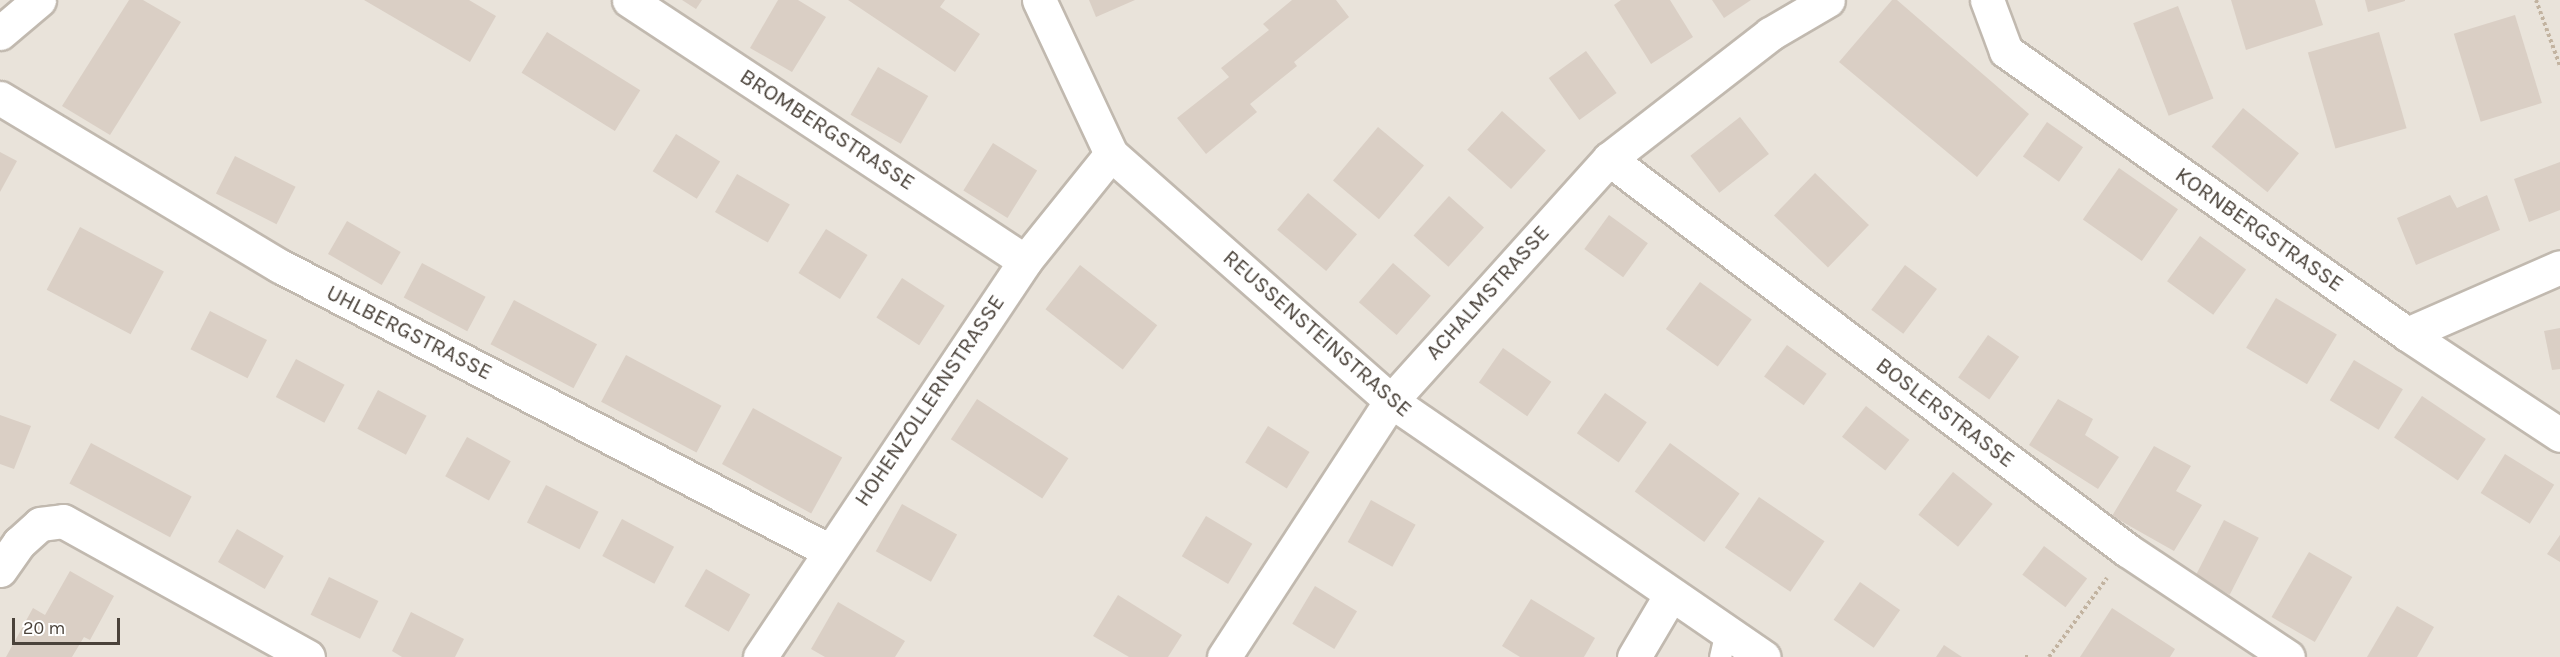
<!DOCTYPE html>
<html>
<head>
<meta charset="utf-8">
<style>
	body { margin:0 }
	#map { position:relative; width:2560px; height:657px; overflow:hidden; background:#f5f2ec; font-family:Karla,sans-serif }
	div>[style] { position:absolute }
	.residential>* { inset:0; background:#e9e3da; transform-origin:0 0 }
	.building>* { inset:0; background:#dacfc5; transform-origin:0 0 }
	.path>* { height:4px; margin-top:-2px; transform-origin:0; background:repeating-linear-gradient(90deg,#c2b3a0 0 3px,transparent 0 6px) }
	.roads { filter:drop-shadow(2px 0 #c1b9af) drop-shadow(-2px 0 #c1b9af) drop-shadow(0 2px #c1b9af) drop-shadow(0 -2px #c1b9af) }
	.service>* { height:21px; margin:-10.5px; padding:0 10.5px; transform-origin:10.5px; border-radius:10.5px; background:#fff }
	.minor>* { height:33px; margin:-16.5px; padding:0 16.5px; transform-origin:16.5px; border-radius:16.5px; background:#fff }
	.tertiary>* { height:33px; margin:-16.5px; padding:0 16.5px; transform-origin:16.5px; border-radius:16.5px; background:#fff }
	span { translate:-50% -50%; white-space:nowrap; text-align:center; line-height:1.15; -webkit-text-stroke:6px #fff; paint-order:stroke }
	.street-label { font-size:22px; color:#4a423a }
	.scale { position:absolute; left:12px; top:618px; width:108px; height:27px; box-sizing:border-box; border:3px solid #4a423a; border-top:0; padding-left:8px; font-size:18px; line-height:21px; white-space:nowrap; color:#4a423a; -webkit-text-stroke:4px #fff; paint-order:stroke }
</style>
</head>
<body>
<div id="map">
	<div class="residential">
		<i style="left:0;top:0;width:2560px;height:657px"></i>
	</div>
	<div class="building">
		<i style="clip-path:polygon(129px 0,143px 0,181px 22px,110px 135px,62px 106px)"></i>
		<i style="clip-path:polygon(364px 0,469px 0,496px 16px,470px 62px)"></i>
		<i style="clip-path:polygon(682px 0,702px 0,696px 9px)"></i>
		<i style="clip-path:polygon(778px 0,798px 0,826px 17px,792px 72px,750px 48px)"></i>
		<i style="clip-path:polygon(848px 0,945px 0,940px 7px,980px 34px,955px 72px)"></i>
		<i style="clip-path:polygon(1089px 0,1135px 0,1096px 17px)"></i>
		<i style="clip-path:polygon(1292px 0,1336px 0,1349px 17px,1294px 62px,1297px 66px,1250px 104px,1257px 112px,1206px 154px,1177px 118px,1229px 77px,1221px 68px,1269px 30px,1263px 24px)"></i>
		<i style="clip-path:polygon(1621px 0,1670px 0,1693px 37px,1651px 64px,1614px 5px)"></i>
		<i style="clip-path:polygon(1712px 0,1751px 0,1724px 18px)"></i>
		<i style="clip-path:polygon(1892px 0,1897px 0,2029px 114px,1977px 177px,1839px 62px)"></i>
		<i style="clip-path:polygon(2231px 0,2315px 0,2323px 25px,2246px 50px)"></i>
		<i style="clip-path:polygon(2365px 0,2405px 0,2405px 1px,2368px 12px)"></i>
		<i style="left:2178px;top:6px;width:99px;height:48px;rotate:69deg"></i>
		<i style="left:2515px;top:15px;width:92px;height:64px;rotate:73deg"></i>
		<i style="left:547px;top:32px;width:110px;height:48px;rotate:32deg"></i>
		<i style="left:2379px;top:32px;width:100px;height:74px;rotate:74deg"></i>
		<i style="left:1586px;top:51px;width:52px;height:46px;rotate:54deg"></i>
		<i style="left:878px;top:67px;width:58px;height:55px;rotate:30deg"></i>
		<i style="left:2243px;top:108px;width:72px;height:50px;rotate:39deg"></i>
		<i style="left:1502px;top:111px;width:59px;height:52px;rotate:42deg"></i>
		<i style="left:1740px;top:117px;width:47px;height:63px;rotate:52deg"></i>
		<i style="left:2047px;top:122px;width:44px;height:42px;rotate:35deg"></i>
		<i style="left:1378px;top:127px;width:60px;height:70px;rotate:40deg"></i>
		<i style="left:676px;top:134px;width:52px;height:44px;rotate:32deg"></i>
		<i style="left:993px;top:143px;width:52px;height:56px;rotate:32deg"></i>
		<i style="clip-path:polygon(0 152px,17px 161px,0 192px)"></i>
		<i style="left:235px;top:156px;width:68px;height:42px;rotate:27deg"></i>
		<i style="clip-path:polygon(2560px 162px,2560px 210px,2529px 222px,2514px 179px)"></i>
		<i style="left:2119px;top:168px;width:72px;height:63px;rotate:35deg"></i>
		<i style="left:1815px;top:173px;width:75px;height:59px;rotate:44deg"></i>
		<i style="left:737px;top:174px;width:61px;height:44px;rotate:30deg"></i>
		<i style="left:1308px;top:193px;width:64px;height:48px;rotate:40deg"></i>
		<i style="clip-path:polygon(2450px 195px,2457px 208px,2487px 195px,2500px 230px,2416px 265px,2397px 218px)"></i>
		<i style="left:1449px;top:196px;width:47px;height:53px;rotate:42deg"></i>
		<i style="left:1609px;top:215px;width:48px;height:42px;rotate:36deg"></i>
		<i style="left:347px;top:221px;width:62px;height:38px;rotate:30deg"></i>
		<i style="left:80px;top:227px;width:95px;height:71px;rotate:28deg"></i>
		<i style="left:826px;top:229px;width:49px;height:52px;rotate:32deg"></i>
		<i style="left:2200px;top:236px;width:57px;height:56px;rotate:36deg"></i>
		<i style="left:422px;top:263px;width:72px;height:39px;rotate:28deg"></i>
		<i style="left:1393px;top:263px;width:50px;height:52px;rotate:41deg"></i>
		<i style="left:1080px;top:265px;width:98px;height:56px;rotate:38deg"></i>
		<i style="left:1905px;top:265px;width:40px;height:56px;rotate:37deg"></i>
		<i style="left:902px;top:278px;width:51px;height:47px;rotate:33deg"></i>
		<i style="left:1700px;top:282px;width:64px;height:58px;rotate:36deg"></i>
		<i style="left:2276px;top:298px;width:71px;height:58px;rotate:31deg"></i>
		<i style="left:514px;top:300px;width:94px;height:50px;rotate:28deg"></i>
		<i style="left:210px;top:311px;width:64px;height:43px;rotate:27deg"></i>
		<i style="clip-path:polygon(2560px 328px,2560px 369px,2552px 370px,2544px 331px)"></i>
		<i style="left:1988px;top:335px;width:38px;height:52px;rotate:35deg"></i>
		<i style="left:1787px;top:345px;width:49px;height:39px;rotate:36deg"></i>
		<i style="left:1503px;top:348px;width:59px;height:42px;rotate:35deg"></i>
		<i style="left:626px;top:355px;width:108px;height:53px;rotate:28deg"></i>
		<i style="left:296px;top:359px;width:55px;height:43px;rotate:28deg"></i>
		<i style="left:2354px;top:360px;width:57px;height:47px;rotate:31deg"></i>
		<i style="left:378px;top:390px;width:55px;height:44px;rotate:28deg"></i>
		<i style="left:1605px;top:393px;width:51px;height:49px;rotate:35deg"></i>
		<i style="left:2422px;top:396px;width:77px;height:50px;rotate:34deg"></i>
		<i style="left:977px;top:399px;width:109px;height:48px;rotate:33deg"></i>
		<i style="clip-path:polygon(2058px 399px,2093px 419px,2085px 435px,2119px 457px,2098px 489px,2029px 445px)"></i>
		<i style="left:1866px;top:406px;width:55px;height:39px;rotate:38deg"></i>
		<i style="left:753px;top:408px;width:102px;height:64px;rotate:29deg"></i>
		<i style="clip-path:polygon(0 415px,31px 426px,14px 469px,0 464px)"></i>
		<i style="left:1268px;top:426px;width:49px;height:43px;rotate:32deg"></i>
		<i style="left:467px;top:437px;width:50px;height:45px;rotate:29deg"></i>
		<i style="left:91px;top:443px;width:114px;height:46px;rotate:28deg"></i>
		<i style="left:1670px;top:443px;width:86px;height:60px;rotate:36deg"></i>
		<i style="clip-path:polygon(2154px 446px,2191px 466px,2176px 491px,2202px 505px,2174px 551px,2112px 516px)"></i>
		<i style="left:2505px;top:454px;width:58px;height:46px;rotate:32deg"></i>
		<i style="left:1953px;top:472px;width:51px;height:55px;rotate:39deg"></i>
		<i style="left:546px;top:485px;width:59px;height:42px;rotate:27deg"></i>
		<i style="left:1759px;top:497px;width:79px;height:61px;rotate:34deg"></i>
		<i style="left:1371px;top:500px;width:51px;height:48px;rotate:29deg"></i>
		<i style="left:902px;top:504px;width:63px;height:54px;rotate:29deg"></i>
		<i style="left:1206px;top:516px;width:54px;height:47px;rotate:31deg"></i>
		<i style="left:622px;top:519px;width:59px;height:42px;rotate:28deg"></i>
		<i style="left:2224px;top:520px;width:39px;height:64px;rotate:27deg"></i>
		<i style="left:237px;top:529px;width:54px;height:38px;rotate:30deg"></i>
		<i style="clip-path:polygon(2560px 535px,2560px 562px,2547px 554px)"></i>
		<i style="left:2044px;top:546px;width:54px;height:36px;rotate:37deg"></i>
		<i style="left:2309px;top:552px;width:50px;height:75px;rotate:30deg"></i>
		<i style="left:706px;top:569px;width:51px;height:43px;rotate:30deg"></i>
		<i style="clip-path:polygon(70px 571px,114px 596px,90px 640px,84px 637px,72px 657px,6px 657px,33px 608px,45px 615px)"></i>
		<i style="left:329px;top:577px;width:55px;height:42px;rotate:26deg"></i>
		<i style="left:1860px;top:582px;width:49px;height:46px;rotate:35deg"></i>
		<i style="left:1315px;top:586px;width:49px;height:44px;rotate:31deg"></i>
		<i style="clip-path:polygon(1118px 595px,1182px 635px,1168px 657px,1129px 657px,1093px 636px)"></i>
		<i style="clip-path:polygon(1531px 599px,1595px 638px,1584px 657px,1520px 657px,1502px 646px)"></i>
		<i style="clip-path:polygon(838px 602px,905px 641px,895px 657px,825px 657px,811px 649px)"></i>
		<i style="clip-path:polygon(2397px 606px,2434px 627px,2417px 657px,2367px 657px)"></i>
		<i style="clip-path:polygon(2112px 608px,2175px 649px,2170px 657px,2080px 657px)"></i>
		<i style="clip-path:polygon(411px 612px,464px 639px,455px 657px,402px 657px,392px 651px)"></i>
		<i style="clip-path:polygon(1944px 645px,1962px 657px,1936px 657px)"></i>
	</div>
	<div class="path">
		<i style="left:2536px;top:0;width:70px;rotate:70deg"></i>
		<i style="left:2025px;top:657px;width:3px"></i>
		<i style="left:2049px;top:657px;width:98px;rotate:-53.7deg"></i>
	</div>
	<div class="roads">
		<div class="service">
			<i style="left:1720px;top:657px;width:27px;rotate:-77deg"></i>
		</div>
		<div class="minor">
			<i style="left:629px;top:0;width:474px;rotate:33.4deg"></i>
			<i style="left:1987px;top:0;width:54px;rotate:69.6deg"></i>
			<i style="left:2006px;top:51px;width:491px;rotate:35.2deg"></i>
			<i style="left:2407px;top:334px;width:183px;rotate:33.4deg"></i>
			<i style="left:0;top:33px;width:51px;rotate:-40.2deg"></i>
			<i style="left:0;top:98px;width:327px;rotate:31deg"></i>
			<i style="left:280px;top:266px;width:617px;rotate:27.4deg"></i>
			<i style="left:1609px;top:159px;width:649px;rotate:37.05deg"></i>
			<i style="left:2127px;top:550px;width:193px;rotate:33.6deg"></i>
			<i style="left:2407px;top:334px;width:167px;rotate:-23.6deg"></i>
			<i style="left:0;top:570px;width:33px;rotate:-55deg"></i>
			<i style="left:19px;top:543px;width:28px;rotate:-42deg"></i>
			<i style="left:40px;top:524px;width:23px;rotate:-7deg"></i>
			<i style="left:63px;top:521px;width:280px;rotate:29deg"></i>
			<i style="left:760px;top:657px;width:476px;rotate:-56.2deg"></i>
			<i style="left:1025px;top:261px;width:137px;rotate:-51.2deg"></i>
			<i style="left:1224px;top:657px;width:306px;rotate:-56.9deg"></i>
			<i style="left:1391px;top:401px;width:326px;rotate:-48deg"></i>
			<i style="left:1609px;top:159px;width:204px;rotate:-37.8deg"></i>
			<i style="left:1770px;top:34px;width:67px;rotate:-30.4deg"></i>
			<i style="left:1634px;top:657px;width:71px;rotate:-59.5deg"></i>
		</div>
		<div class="tertiary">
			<i style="left:1039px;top:0;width:170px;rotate:64.9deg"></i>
			<i style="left:1111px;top:154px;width:373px;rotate:41.4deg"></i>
			<i style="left:1391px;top:401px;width:452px;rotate:34.5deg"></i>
		</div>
	</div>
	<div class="street-label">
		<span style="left:827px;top:130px;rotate:33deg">BROMBERGSTRASSE</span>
		<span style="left:2259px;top:230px;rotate:35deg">KORNBERGSTRASSE</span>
		<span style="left:1488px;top:293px;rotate:-48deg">ACHALMSTRASSE</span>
		<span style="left:409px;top:333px;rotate:27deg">UHLBERGSTRASSE</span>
		<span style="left:1317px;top:334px;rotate:41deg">REUSSENSTEINSTRASSE</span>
		<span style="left:930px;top:401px;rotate:-56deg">HOHENZOLLERNSTRASSE</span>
		<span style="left:1945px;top:413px;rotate:37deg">BOSLERSTRASSE</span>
	</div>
	<div class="scale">20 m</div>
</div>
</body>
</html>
